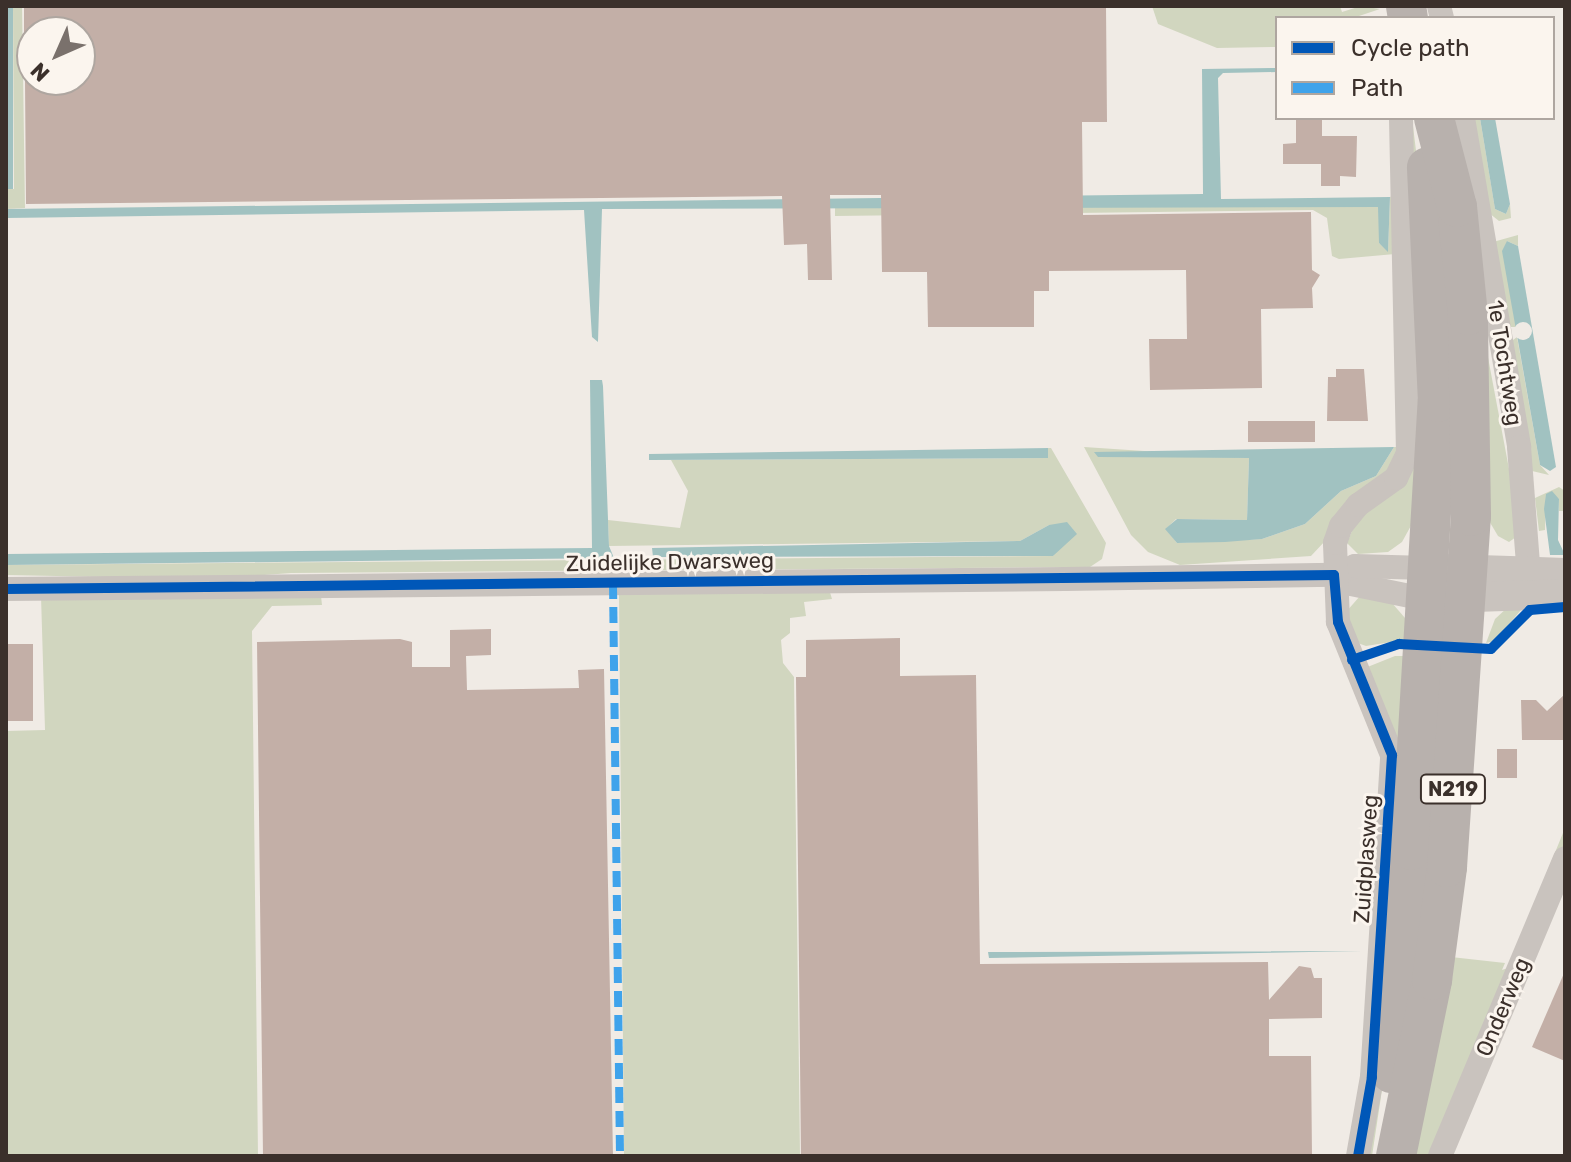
<!DOCTYPE html>
<html>
<head>
<meta charset="utf-8">
<style>
	body { margin:0 }
	#map { position:relative; width:1571px; height:1162px; overflow:hidden; background:#f0ebe5; font-family:Rubik,sans-serif }
	div>[style] { position:absolute }
	.green>* { inset:0; background:#d1d6bf }
	.water>* { inset:0; background:#a1c2c1; transform-origin:0 0 }
	.pier>* { inset:0; background:#f0ebe5 }
	.round { border-radius:50% }
	.building>* { inset:0; background:#c3afa7; transform-origin:0 0 }
	.minor>* { height:24px; margin:-12px; padding:0 12px; transform-origin:12px; border-radius:12px; background:#c9c3be }
	.tertiary>* { height:30px; margin:-15px; padding:0 15px; transform-origin:15px; border-radius:15px; background:#c9c3be }
	.primary>* { height:40px; margin:-20px; padding:0 20px; transform-origin:20px; border-radius:20px; background:#b8b1ad }
	.quiet>* { height:8px; margin-top:-4px; transform-origin:0; background:repeating-linear-gradient(90deg,#3fa3eb 0 16px,transparent 0 24px) }
	.cycleway>* { height:10px; margin:-5px; padding:0 5px; transform-origin:5px; border-radius:5px; background:#0057b8 }
	span { translate:-50% -50%; white-space:nowrap; text-align:center; line-height:1.15; -webkit-text-stroke:6px #fbf5ee; paint-order:stroke }
	.shield-label span { padding:2px 6px; background:#fbf5ee; border:2px solid; border-radius:6px; -webkit-text-stroke-width:0 }
	.shield-label { font-size:20px; color:#3b302b; font-weight:700 }
	.street-label { font-size:22px; color:#3b302b }
	.frame { position:absolute; inset:0; border:8px solid #3b302b; pointer-events:none }
	.legend { position:absolute; left:1275px; top:16px; width:280px; height:104px; box-sizing:border-box; background:#fbf5ee; border:2px solid #aea6a0; margin:0; padding:10px 14px; list-style:none; font-size:24px; color:#3b302b }
	.legend li { display:flex; align-items:center; gap:16px; height:40px }
	.legend b { width:40px; border:2px solid #aea6a0 }
	.north { position:absolute; left:16px; top:16px; width:80px; height:80px; box-sizing:border-box; background:#fbf5ee; border:2px solid #aea6a0; border-radius:50%; rotate:225deg; font-size:22px; font-weight:700; line-height:32px; text-align:center; color:#3b302b }
	.north::after { content:''; display:block; margin:auto; width:28px; height:36px; background:#7a716c; clip-path:polygon(50% 0,100% 100%,50% 72%,0 100%) }
</style>
</head>
<body>
<div id="map">
	<div class="green">
		<i style="clip-path:polygon(13px 6px,22px 6px,25px 208px,6px 209px,6px 189px,14px 189px)"></i>
		<i style="clip-path:polygon(1152px 6px,1340px 6px,1342px 12px,1361px 6px,1380px 9px,1353px 18px,1277px 18px,1277px 47px,1217px 48px,1158px 24px)"></i>
		<i style="clip-path:polygon(1412px 118px,1418px 167px,1418px 425px,1413px 522px,1402px 542px,1388px 552px,1358px 554px,1347px 543px,1358px 516px,1396px 492px)"></i>
		<i style="clip-path:polygon(1473px 118px,1480px 118px,1495px 209px,1506px 214px,1510px 204px,1511px 218px,1499px 221px,1489px 213px)"></i>
		<i style="clip-path:polygon(1395px 195px,1395px 254px,1339px 259px,1332px 256px,1327px 218px,1313px 210px,835px 216px,835px 207px,1379px 207px,1379px 243px,1388px 251px,1390px 197px)"></i>
		<i style="clip-path:polygon(1518px 235px,1518px 246px,1507px 241px,1516px 327px,1505px 327px,1493px 242px)"></i>
		<i style="clip-path:polygon(1483px 331px,1513px 490px,1516px 537px,1509px 542px,1498px 536px,1488px 519px)"></i>
		<i style="clip-path:polygon(1517px 337px,1540px 465px,1549px 475px,1532px 471px,1509px 343px)"></i>
		<i style="clip-path:polygon(1084px 447px,1249px 458px,1247px 520px,1176px 519px,1166px 529px,1177px 543px,1262px 539px,1305px 524px,1341px 491px,1376px 476px,1394px 447px,1400px 447px,1397px 464px,1311px 556px,1180px 565px,1148px 552px,1131px 535px)"></i>
		<i style="clip-path:polygon(1048px 448px,1051px 448px,1106px 543px,1102px 559px,1090px 567px,291px 573px,210px 579px,6px 575px,6px 565px,1053px 556px,1073px 529px,1049px 525px,1020px 541px,609px 546px,608px 520px,680px 528px,688px 491px,671px 460px,1048px 458px)"></i>
		<i style="clip-path:polygon(1559px 487px,1565px 491px,1565px 511px,1559px 511px,1559px 499px,1546px 494px,1545px 530px,1539px 531px,1535px 498px)"></i>
		<i style="clip-path:polygon(829px 589px,832px 599px,804px 602px,806px 616px,790px 618px,790px 633px,781px 640px,783px 663px,794px 677px,800px 1156px,624px 1156px,619px 591px)"></i>
		<i style="clip-path:polygon(41px 596px,321px 596px,322px 605px,272px 606px,252px 631px,258px 1156px,6px 1156px,6px 731px,45px 730px)"></i>
		<i style="clip-path:polygon(1360px 596px,1392px 603px,1405px 618px,1410px 639px,1366px 646px,1355px 642px,1346px 612px)"></i>
		<i style="clip-path:polygon(1525px 605px,1495px 641px,1486px 643px,1495px 619px,1508px 607px)"></i>
		<i style="clip-path:polygon(1395px 656px,1409px 656px,1382px 1090px,1372px 1156px,1366px 1156px,1398px 755px,1365px 668px)"></i>
		<i style="clip-path:polygon(1565px 828px,1565px 844px,1434px 1156px,1402px 1156px,1451px 957px,1505px 963px,1502px 970px,1508px 968px)"></i>
	</div>
	<div class="water">
		<i style="left:6px;top:6px;width:7px;height:183px"></i>
		<i style="clip-path:polygon(1277px 68px,1277px 72px,1223px 73px,1218px 78px,1221px 199px,1390px 197px,1388px 252px,1379px 243px,1378px 207px,602px 209px,598px 342px,592px 337px,584px 210px,6px 218px,6px 209px,1203px 194px,1202px 69px)"></i>
		<i style="clip-path:polygon(1480px 118px,1495px 118px,1510px 204px,1506px 214px,1495px 209px)"></i>
		<i style="clip-path:polygon(1507px 241px,1518px 246px,1556px 467px,1550px 471px,1540px 465px,1502px 251px)"></i>
		<i style="clip-path:polygon(590px 380px,602px 380px,603px 386px,609px 546px,614px 558px,6px 565px,6px 554px,592px 548px)"></i>
		<i style="clip-path:polygon(1394px 447px,1376px 476px,1341px 491px,1305px 524px,1262px 539px,1225px 542px,1177px 543px,1165px 529px,1177px 519px,1247px 520px,1249px 458px,1098px 457px,1094px 452px)"></i>
		<i style="clip-path:polygon(1048px 448px,1048px 458px,649px 460px,649px 454px)"></i>
		<i style="clip-path:polygon(1552px 491px,1559px 499px,1558px 540px,1565px 555px,1550px 555px,1544px 509px,1546px 494px)"></i>
		<i style="clip-path:polygon(1067px 522px,1077px 534px,1053px 556px,653px 557px,652px 548px,1020px 541px,1049px 525px)"></i>
		<i style="clip-path:polygon(1362px 951px,989px 958px,988px 952px,989px 952px)"></i>
	</div>
	<div class="pier">
		<i class="round" style="left:1514px;top:322px;width:18px;height:18px"></i>
	</div>
	<div class="building">
		<i style="clip-path:polygon(24px 6px,1106px 6px,1107px 122px,1082px 122px,1083px 215px,1311px 212px,1312px 270px,1320px 275px,1312px 288px,1313px 308px,1261px 309px,1262px 388px,1150px 390px,1149px 339px,1187px 339px,1186px 270px,1049px 271px,1049px 291px,1034px 291px,1034px 327px,928px 327px,927px 272px,882px 272px,881px 195px,830px 195px,832px 280px,808px 280px,807px 244px,784px 245px,782px 196px,26px 204px,25px 80px,80px 80px,80px 32px,24px 32px)"></i>
		<i style="clip-path:polygon(1296px 118px,1322px 118px,1322px 136px,1357px 136px,1356px 177px,1340px 176px,1340px 186px,1321px 186px,1321px 164px,1283px 164px,1283px 144px,1296px 143px)"></i>
		<i style="clip-path:polygon(1336px 369px,1364px 369px,1368px 421px,1327px 421px,1328px 377px,1336px 377px)"></i>
		<i style="left:1315px;top:421px;width:21px;height:67px;rotate:90deg"></i>
		<i style="clip-path:polygon(491px 629px,491px 655px,466px 656px,467px 690px,579px 688px,578px 670px,604px 669px,613px 1156px,263px 1156px,257px 642px,400px 639px,412px 642px,412px 667px,450px 667px,450px 630px)"></i>
		<i style="clip-path:polygon(900px 638px,900px 676px,976px 675px,980px 964px,1268px 962px,1269px 1000px,1299px 966px,1311px 968px,1314px 978px,1322px 978px,1322px 1018px,1269px 1019px,1269px 1056px,1311px 1056px,1312px 1156px,801px 1156px,796px 677px,806px 677px,806px 640px)"></i>
		<i style="left:6px;top:644px;width:27px;height:77px"></i>
		<i style="clip-path:polygon(1565px 694px,1565px 740px,1522px 740px,1521px 700px,1536px 700px,1547px 711px)"></i>
		<i style="left:1497px;top:749px;width:20px;height:29px"></i>
		<i style="clip-path:polygon(1565px 971px,1565px 1061px,1532px 1047px)"></i>
	</div>
	<div class="minor">
		<i style="left:1439px;top:6px;width:12px;rotate:76deg"></i>
		<i style="left:1463px;top:118px;width:334px;rotate:80.3deg"></i>
		<i style="left:1519px;top:447px;width:143px;rotate:85.6deg"></i>
		<i style="left:1334px;top:575px;width:19px;rotate:28deg"></i>
		<i style="left:1351px;top:584px;width:75px;rotate:11.6deg"></i>
		<i style="left:6px;top:589px;width:1059px;rotate:-0.54deg"></i>
		<i style="left:1065px;top:579px;width:269px;rotate:-0.9deg"></i>
		<i style="left:1334px;top:575px;width:23px;rotate:-23deg"></i>
		<i style="left:1355px;top:566px;width:72px;rotate:1.6deg"></i>
		<i style="left:1358px;top:1156px;width:80px;rotate:-80deg"></i>
		<i style="left:1372px;top:1077px;width:323px;rotate:-86.4deg"></i>
		<i style="left:1392px;top:755px;width:144px;rotate:-112.1deg"></i>
		<i style="left:1338px;top:622px;width:79px;rotate:-92.2deg"></i>
		<i style="left:1335px;top:543px;width:18px;rotate:-71deg"></i>
		<i style="left:1341px;top:526px;width:27px;rotate:-51deg"></i>
		<i style="left:1358px;top:505px;width:47px;rotate:-35.4deg"></i>
		<i style="left:1396px;top:478px;width:28px;rotate:-64deg"></i>
		<i style="left:1408px;top:453px;width:335px;rotate:-91.2deg"></i>
		<i style="left:1440px;top:1156px;width:323px;rotate:-67.2deg"></i>
	</div>
	<div class="tertiary">
		<i style="left:1447px;top:569px;width:118px;rotate:1.9deg"></i>
		<i style="left:1446px;top:598px;width:119px;rotate:-1.9deg"></i>
	</div>
	<div class="primary">
		<i style="left:1406px;top:6px;width:12px;rotate:81deg"></i>
		<i style="left:1391px;top:1073px;width:224px;rotate:-84.9deg"></i>
		<i style="left:1411px;top:850px;width:449px;rotate:-86.6deg"></i>
		<i style="left:1438px;top:402px;width:235px;rotate:-92.7deg"></i>
		<i style="left:1396px;top:1156px;width:180px;rotate:-78.4deg"></i>
		<i style="left:1432px;top:980px;width:114px;rotate:-82.4deg"></i>
		<i style="left:1447px;top:867px;width:352px;rotate:-86.1deg"></i>
		<i style="left:1471px;top:516px;width:201px;rotate:-90.9deg"></i>
		<i style="left:1468px;top:315px;width:109px;rotate:-95.8deg"></i>
		<i style="left:1457px;top:207px;width:92px;rotate:-104.5deg"></i>
	</div>
	<div class="quiet">
		<i style="left:613px;top:583px;width:573px;rotate:89.3deg"></i>
	</div>
	<div class="cycleway">
		<i style="left:6px;top:589px;width:1328px;rotate:-0.6deg"></i>
		<i style="left:1334px;top:575px;width:47px;rotate:85.1deg"></i>
		<i style="left:1338px;top:622px;width:144px;rotate:67.9deg"></i>
		<i style="left:1392px;top:755px;width:323px;rotate:93.6deg"></i>
		<i style="left:1372px;top:1077px;width:80px;rotate:100deg"></i>
		<i style="left:1352px;top:660px;width:50px;rotate:-18.8deg"></i>
		<i style="left:1399px;top:644px;width:92px;rotate:3.1deg"></i>
		<i style="left:1491px;top:649px;width:55px;rotate:-45deg"></i>
		<i style="left:1530px;top:610px;width:35px;rotate:-5deg"></i>
	</div>
	<div class="shield-label">
		<span style="left:1453px;top:789px">N219</span>
	</div>
	<div class="street-label">
		<span style="left:1505px;top:363px;rotate:81deg">1e Tochtweg</span>
		<span style="left:670px;top:562px;rotate:-1deg">Zuidelijke Dwarsweg</span>
		<span style="left:1366px;top:859px;rotate:-86deg">Zuidplasweg</span>
		<span style="left:1503px;top:1007px;rotate:-67deg">Onderweg</span>
	</div>
	<div class="frame"></div>
	<ul class="legend">
	<li><b style="height:10px;background:#0057b8"></b>Cycle path</li>
	<li><b style="height:10px;background:#3fa3eb"></b>Path</li>
	</ul>
	<div class="north">N</div>
</div>
</body>
</html>
